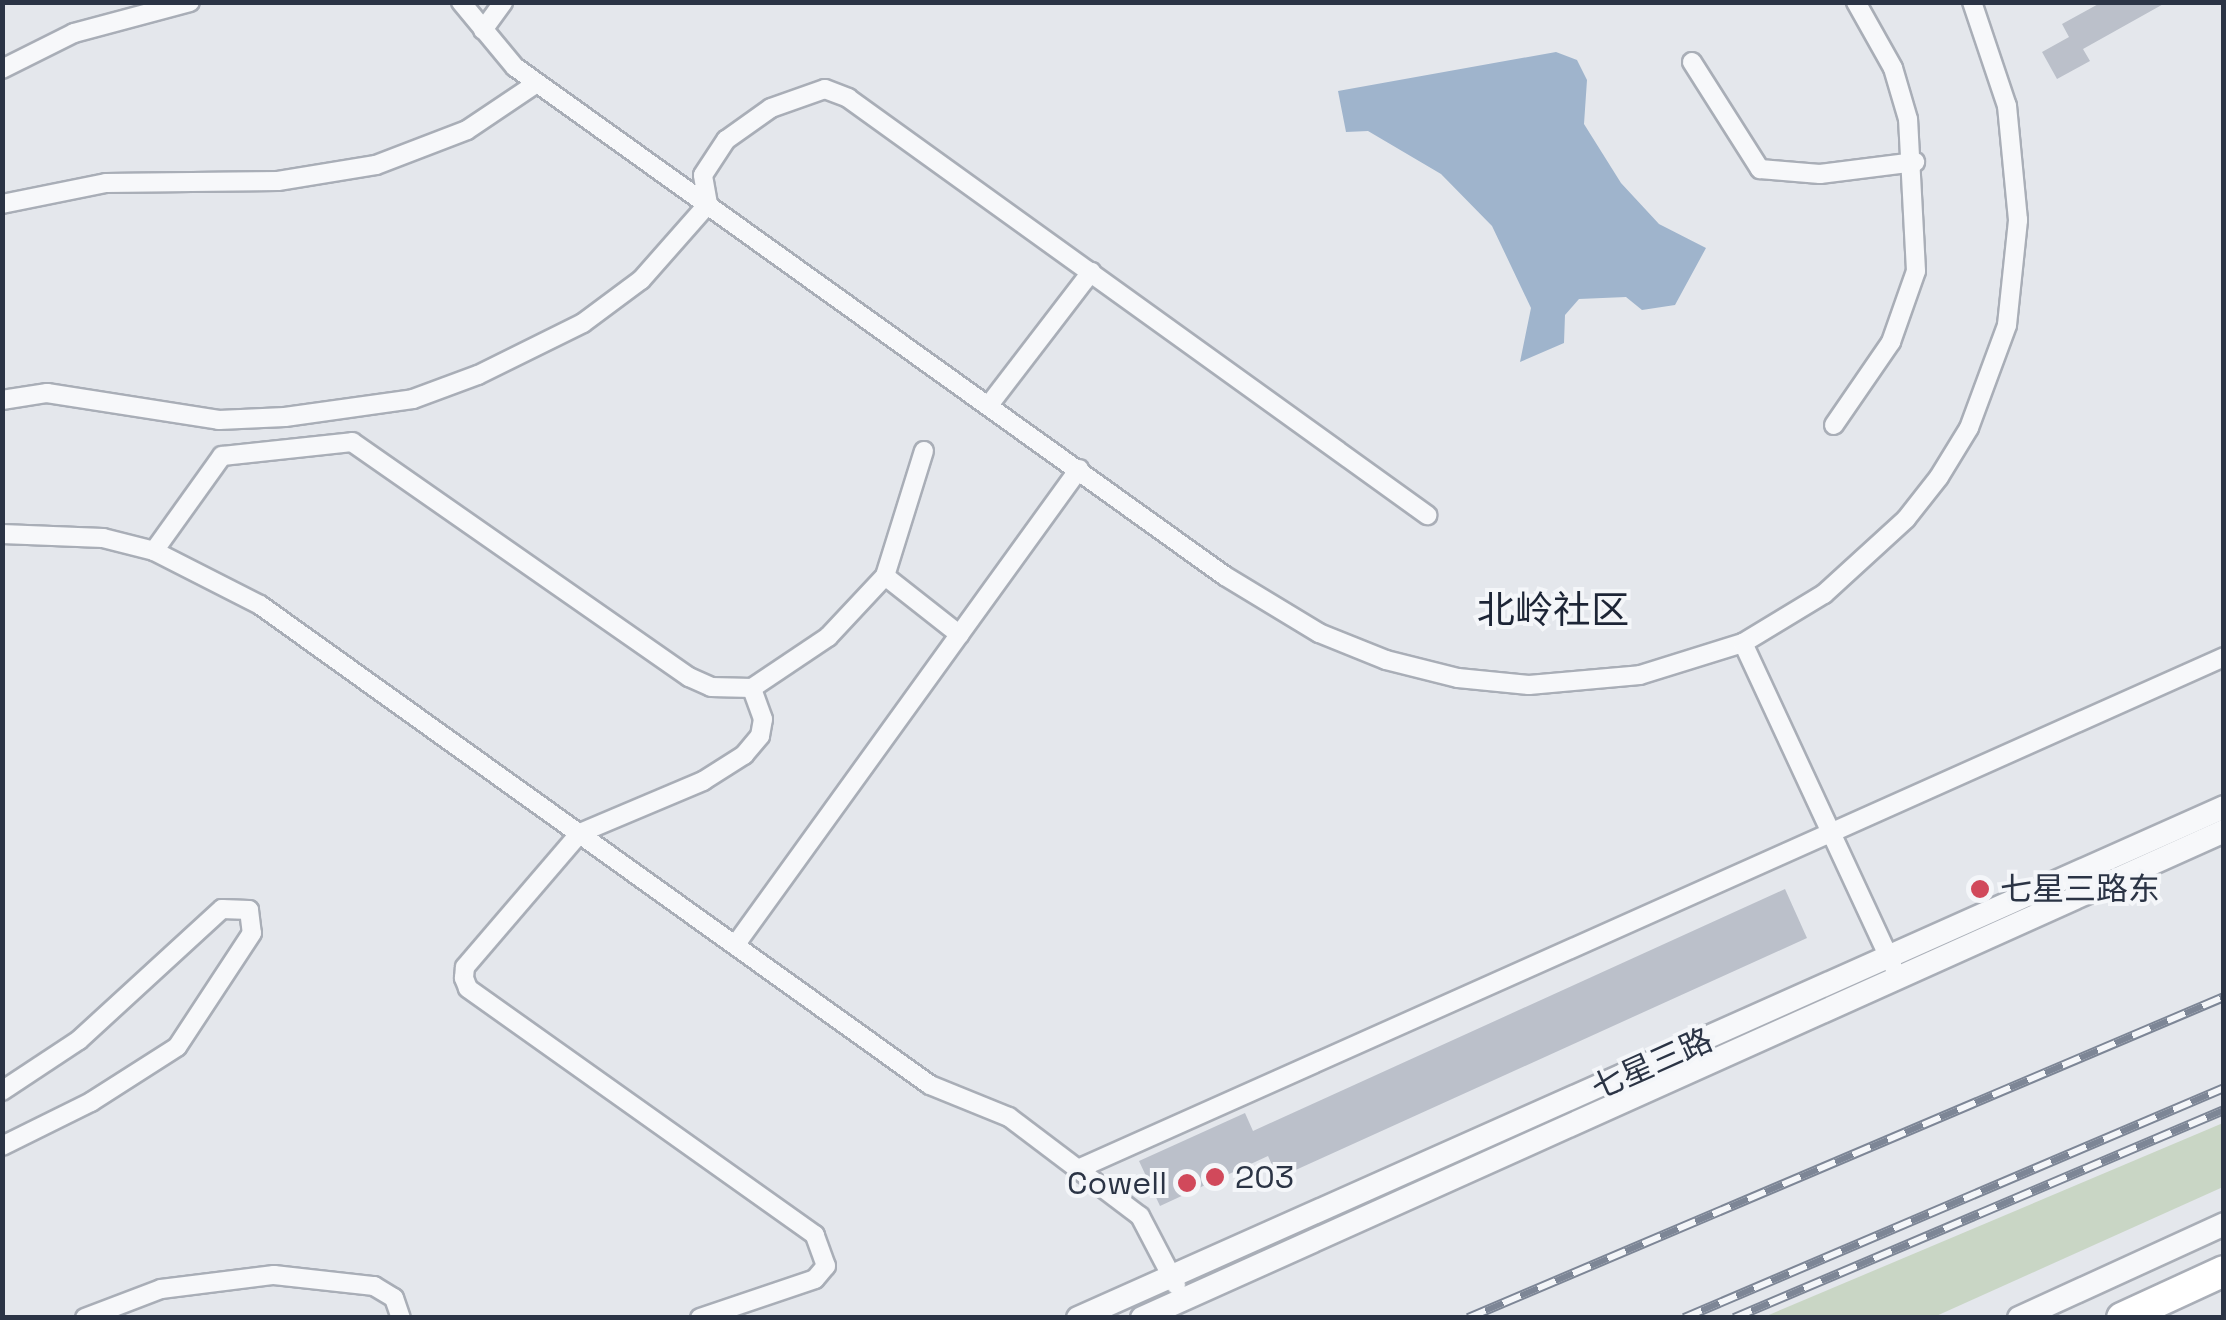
<!DOCTYPE html>
<html>
<head>
<meta charset="utf-8">
<style>
	body { margin:0 }
	#map { position:relative; width:2226px; height:1320px; overflow:hidden; background:#e4e7ec; font-family:"Space Grotesk","Noto Sans SC",sans-serif }
	div>[style] { position:absolute }
	.green>* { inset:0; background:#c9d6c5 }
	.water>* { inset:0; background:#9fb4cc }
	.building>* { inset:0; background:#bbc0ca }
	.roads { filter:drop-shadow(2px 0 #a9aeb7) drop-shadow(-2px 0 #a9aeb7) drop-shadow(0 2px #a9aeb7) drop-shadow(0 -2px #a9aeb7) }
	.minor>* { height:18px; margin:-9px; padding:0 9px; transform-origin:9px; border-radius:9px; background:#f7f8fa }
	.tertiary>* { height:22px; margin:-11px; padding:0 11px; transform-origin:11px; border-radius:11px; background:#f7f8fa }
	.trunk>* { height:30px; margin:-15px; padding:0 15px; transform-origin:15px; border-radius:15px; background:#fff }
	.rail>* { height:10px; margin-top:-5px; transform-origin:0; background:repeating-linear-gradient(90deg,#f4f6f9 0 19px,#7d8696 0 38px); box-sizing:border-box; border-block:2px solid #7d8696 }
	.dots>* { width:28px; height:28px; translate:-50% -50%; box-sizing:border-box; border:5px solid #f4f6f9; border-radius:50% }
	span { translate:-50% -50%; white-space:nowrap; text-align:center; line-height:1.15; -webkit-text-stroke:8px #f4f6f9; paint-order:stroke }
	.poi-label { font-size:32px; color:#2b3445 }
	.left { translate:0 -50%; text-align:left }
	.right { translate:-100% -50%; text-align:right }
	.street-label { font-size:32px; color:#2b3445 }
	.quarter-label { font-size:38px; color:#1d2536 }
	.frame { position:absolute; inset:0; border:5px solid #2b3445; pointer-events:none }
</style>
</head>
<body>
<div id="map">
	<div class="green">
		<i style="clip-path:polygon(2223px 1123px,2223px 1187px,1934px 1317px,1764px 1317px)"></i>
	</div>
	<div class="water">
		<i style="clip-path:polygon(1556px 52px,1577px 60px,1587px 80px,1584px 124px,1621px 183px,1659px 224px,1706px 248px,1675px 305px,1642px 310px,1626px 297px,1579px 299px,1565px 315px,1564px 343px,1520px 362px,1531px 308px,1492px 226px,1441px 174px,1368px 131px,1346px 132px,1338px 91px)"></i>
	</div>
	<div class="building">
		<i style="clip-path:polygon(2102px 2px,2167px 2px,2083px 49px,2090px 61px,2057px 79px,2042px 52px,2069px 37px,2062px 24px)"></i>
		<i style="clip-path:polygon(1785px 889px,1807px 938px,1278px 1178px,1268px 1156px,1160px 1206px,1139px 1161px,1245px 1113px,1253px 1131px)"></i>
	</div>
	<div class="roads">
		<div class="minor">
			<i style="left:461px;top:2px;width:85px;rotate:50.3deg"></i>
			<i style="left:515px;top:67px;width:874px;rotate:35.64deg"></i>
			<i style="left:1225px;top:576px;width:110px;rotate:31.2deg"></i>
			<i style="left:1319px;top:633px;width:72px;rotate:21.9deg"></i>
			<i style="left:1386px;top:660px;width:74px;rotate:14deg"></i>
			<i style="left:1458px;top:678px;width:71px;rotate:5.6deg"></i>
			<i style="left:1529px;top:685px;width:111px;rotate:-5.1deg"></i>
			<i style="left:1640px;top:675px;width:108px;rotate:-17.3deg"></i>
			<i style="left:1743px;top:643px;width:95px;rotate:-31.2deg"></i>
			<i style="left:1824px;top:594px;width:111px;rotate:-42.4deg"></i>
			<i style="left:1906px;top:519px;width:53px;rotate:-51.8deg"></i>
			<i style="left:1939px;top:477px;width:57px;rotate:-58.5deg"></i>
			<i style="left:1969px;top:428px;width:110px;rotate:-69.7deg"></i>
			<i style="left:2007px;top:325px;width:106px;rotate:-84deg"></i>
			<i style="left:2018px;top:220px;width:115px;rotate:-95.5deg"></i>
			<i style="left:2007px;top:106px;width:110px;rotate:-108.6deg"></i>
			<i style="left:483px;top:30px;width:34px;rotate:-54deg"></i>
			<i style="left:1692px;top:62px;width:127px;rotate:57.6deg"></i>
			<i style="left:1760px;top:169px;width:60px;rotate:4.8deg"></i>
			<i style="left:1820px;top:174px;width:96px;rotate:-7.2deg"></i>
			<i style="left:2px;top:69px;width:80px;rotate:-26.6deg"></i>
			<i style="left:74px;top:33px;width:120px;rotate:-15deg"></i>
			<i style="left:2px;top:204px;width:106px;rotate:-11.4deg"></i>
			<i style="left:106px;top:183px;width:172px;rotate:-0.7deg"></i>
			<i style="left:278px;top:181px;width:99px;rotate:-9.3deg"></i>
			<i style="left:376px;top:165px;width:97px;rotate:-21deg"></i>
			<i style="left:467px;top:130px;width:84px;rotate:-33.9deg"></i>
			<i style="left:2px;top:400px;width:46px;rotate:-8.8deg"></i>
			<i style="left:47px;top:393px;width:174px;rotate:8.9deg"></i>
			<i style="left:219px;top:420px;width:66px;rotate:-2.6deg"></i>
			<i style="left:285px;top:417px;width:129px;rotate:-8deg"></i>
			<i style="left:413px;top:399px;width:69px;rotate:-20.3deg"></i>
			<i style="left:478px;top:375px;width:117px;rotate:-26.3deg"></i>
			<i style="left:583px;top:323px;width:72px;rotate:-36.6deg"></i>
			<i style="left:641px;top:280px;width:101px;rotate:-48.6deg"></i>
			<i style="left:708px;top:204px;width:29px;rotate:-100deg"></i>
			<i style="left:703px;top:175px;width:42px;rotate:-56.7deg"></i>
			<i style="left:726px;top:140px;width:55px;rotate:-35.4deg"></i>
			<i style="left:771px;top:108px;width:57px;rotate:-19.4deg"></i>
			<i style="left:825px;top:89px;width:25px;rotate:21deg"></i>
			<i style="left:848px;top:98px;width:714px;rotate:35.76deg"></i>
			<i style="left:989px;top:405px;width:168px;rotate:-52.5deg"></i>
			<i style="left:1834px;top:425px;width:101px;rotate:-55.5deg"></i>
			<i style="left:1891px;top:342px;width:75px;rotate:-70.6deg"></i>
			<i style="left:1916px;top:271px;width:152px;rotate:-93deg"></i>
			<i style="left:1908px;top:119px;width:53px;rotate:-106.4deg"></i>
			<i style="left:1893px;top:68px;width:76px;rotate:-119.3deg"></i>
			<i style="left:2px;top:534px;width:101px;rotate:2.3deg"></i>
			<i style="left:103px;top:538px;width:53px;rotate:14.3deg"></i>
			<i style="left:154px;top:551px;width:119px;rotate:27deg"></i>
			<i style="left:260px;top:605px;width:824px;rotate:35.62deg"></i>
			<i style="left:930px;top:1085px;width:85px;rotate:22.1deg"></i>
			<i style="left:1009px;top:1117px;width:164px;rotate:37.1deg"></i>
			<i style="left:1140px;top:1216px;width:78px;rotate:62.4deg"></i>
			<i style="left:154px;top:551px;width:117px;rotate:-54.4deg"></i>
			<i style="left:222px;top:456px;width:131px;rotate:-6.1deg"></i>
			<i style="left:352px;top:442px;width:411px;rotate:34.9deg"></i>
			<i style="left:689px;top:677px;width:24px;rotate:24deg"></i>
			<i style="left:711px;top:687px;width:41px;rotate:1.4deg"></i>
			<i style="left:752px;top:688px;width:92px;rotate:-33.9deg"></i>
			<i style="left:828px;top:637px;width:83px;rotate:-46.9deg"></i>
			<i style="left:885px;top:576px;width:131px;rotate:-72.7deg"></i>
			<i style="left:885px;top:576px;width:95px;rotate:38.2deg"></i>
			<i style="left:1743px;top:643px;width:354px;rotate:65.1deg"></i>
			<i style="left:736px;top:944px;width:586px;rotate:-54.17deg"></i>
			<i style="left:2px;top:1091px;width:92px;rotate:-33.5deg"></i>
			<i style="left:79px;top:1040px;width:194px;rotate:-42.5deg"></i>
			<i style="left:222px;top:909px;width:27px;rotate:2deg"></i>
			<i style="left:249px;top:910px;width:23px;rotate:83deg"></i>
			<i style="left:252px;top:933px;width:136px;rotate:123.3deg"></i>
			<i style="left:177px;top:1047px;width:102px;rotate:147.4deg"></i>
			<i style="left:91px;top:1102px;width:99px;rotate:153.7deg"></i>
			<i style="left:1078px;top:1169px;width:1255px;rotate:-24.07deg"></i>
			<i style="left:85px;top:1318px;width:81px;rotate:-20.9deg"></i>
			<i style="left:161px;top:1289px;width:114px;rotate:-7.1deg"></i>
			<i style="left:274px;top:1275px;width:101px;rotate:6.3deg"></i>
			<i style="left:374px;top:1286px;width:23px;rotate:31deg"></i>
			<i style="left:394px;top:1298px;width:21px;rotate:71deg"></i>
			<i style="left:700px;top:1318px;width:121px;rotate:-18.7deg"></i>
			<i style="left:815px;top:1279px;width:17px;rotate:-50deg"></i>
			<i style="left:826px;top:1266px;width:33px;rotate:-110deg"></i>
			<i style="left:815px;top:1235px;width:426px;rotate:-144.6deg"></i>
			<i style="left:468px;top:988px;width:11px;rotate:-112deg"></i>
			<i style="left:464px;top:978px;width:11px;rotate:-85deg"></i>
			<i style="left:465px;top:967px;width:177px;rotate:-49.4deg"></i>
			<i style="left:580px;top:833px;width:134px;rotate:-22.9deg"></i>
			<i style="left:703px;top:781px;width:49px;rotate:-32.4deg"></i>
			<i style="left:744px;top:755px;width:25px;rotate:-50deg"></i>
			<i style="left:760px;top:736px;width:17px;rotate:-80deg"></i>
			<i style="left:763px;top:719px;width:33px;rotate:-110deg"></i>
		</div>
		<div class="tertiary">
			<i style="left:1078px;top:1318px;width:1255px;rotate:-24.03deg"></i>
			<i style="left:1142px;top:1318px;width:1187px;rotate:-24.23deg"></i>
			<i style="left:2019px;top:1318px;width:226px;rotate:-24.6deg"></i>
		</div>
		<div class="trunk">
			<i style="left:2122px;top:1318px;width:112px;rotate:-24.7deg"></i>
		</div>
	</div>
	<div class="rail">
		<i style="left:1468px;top:1318px;width:821px;rotate:-23.01deg"></i>
		<i style="left:1684px;top:1318px;width:587px;rotate:-23.07deg"></i>
		<i style="left:1734px;top:1318px;width:532px;rotate:-23deg"></i>
	</div>
	<div class="dots">
		<i style="left:1980px;top:889px;background:#d1495b"></i>
		<i style="left:1215px;top:1177px;background:#d1495b"></i>
		<i style="left:1187px;top:1183px;background:#d1495b"></i>
	</div>
	<div class="poi-label">
		<span class="left" style="left:2000px;top:889px">七星三路东</span>
		<span class="left" style="left:1235px;top:1177px">203</span>
		<span class="right" style="left:1167px;top:1183px">Cowell</span>
	</div>
	<div class="street-label">
		<span style="left:1652px;top:1064px;rotate:-24deg">七星三路</span>
	</div>
	<div class="quarter-label">
		<span style="left:1553px;top:611px">北岭社区</span>
	</div>
	<div class="frame"></div>
</div>
</body>
</html>
